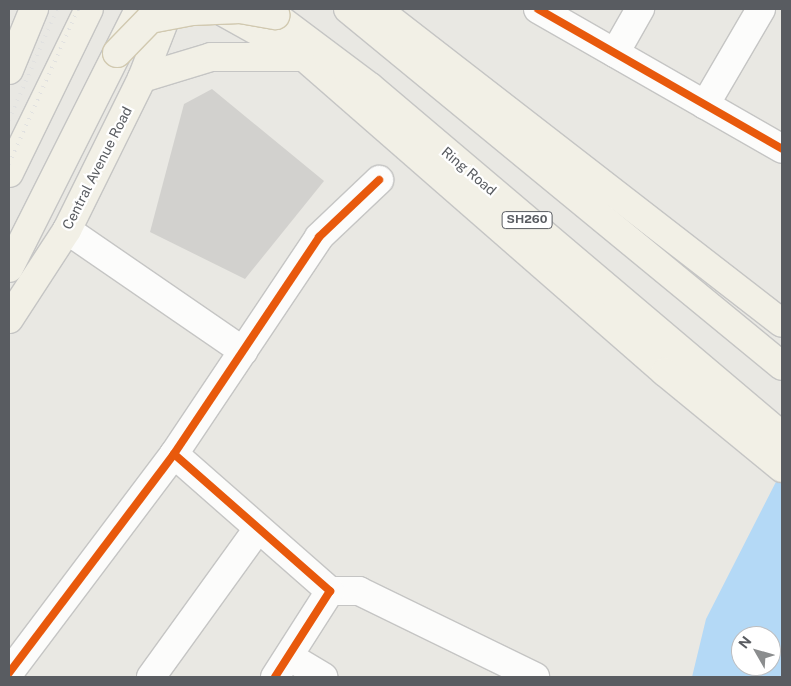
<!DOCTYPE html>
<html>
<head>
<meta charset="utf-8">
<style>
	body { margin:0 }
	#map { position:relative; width:791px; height:686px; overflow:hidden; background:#e9e8e3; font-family:"Public Sans",sans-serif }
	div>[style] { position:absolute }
	.water>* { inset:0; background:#b4d9f6 }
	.building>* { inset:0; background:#d2d1ce }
	.roads { filter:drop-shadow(1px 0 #c5c5c4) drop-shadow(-1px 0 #c5c5c4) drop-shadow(0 1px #c5c5c4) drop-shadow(0 -1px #c5c5c4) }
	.minor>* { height:28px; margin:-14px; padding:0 14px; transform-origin:14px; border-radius:14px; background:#fcfcfb }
	.primary>* { height:28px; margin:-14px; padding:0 14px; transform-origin:14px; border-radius:14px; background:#f2f0e6 }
	.rail>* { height:4px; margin-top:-2px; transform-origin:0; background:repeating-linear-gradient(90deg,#e1e1e0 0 1px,transparent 0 7px) }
	.bridges { filter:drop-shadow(1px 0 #d1c9b0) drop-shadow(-1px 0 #d1c9b0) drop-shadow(0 1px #d1c9b0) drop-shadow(0 -1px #d1c9b0) }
	.primary-bridge>* { height:28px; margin:-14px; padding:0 14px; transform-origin:14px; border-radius:14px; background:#f2f0e6 }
	.cycleway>* { height:8px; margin:-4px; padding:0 4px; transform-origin:4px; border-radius:4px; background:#e8590c }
	span { translate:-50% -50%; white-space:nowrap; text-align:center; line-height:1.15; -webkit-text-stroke:4.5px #fff; paint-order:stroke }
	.shield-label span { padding:1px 4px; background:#fff; border:1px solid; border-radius:4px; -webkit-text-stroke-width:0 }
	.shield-label { font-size:12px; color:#595c61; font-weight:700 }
	.street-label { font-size:14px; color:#595c61 }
	.frame { position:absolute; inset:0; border:10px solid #595c61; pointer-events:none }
	.north { position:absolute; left:731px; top:626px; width:50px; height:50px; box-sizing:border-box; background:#fff; border:1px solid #bdbec0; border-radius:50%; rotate:308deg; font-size:14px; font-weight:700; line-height:20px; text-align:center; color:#595c61 }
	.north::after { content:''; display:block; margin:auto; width:18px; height:22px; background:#8b8d8e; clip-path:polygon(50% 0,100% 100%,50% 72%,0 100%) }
</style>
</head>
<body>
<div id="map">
	<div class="water">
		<i style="clip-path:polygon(evenodd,782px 470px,782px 677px,692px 677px,706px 619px,782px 470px,741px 636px,771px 636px,771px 666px,741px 666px,741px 636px)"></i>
	</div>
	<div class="building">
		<i style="clip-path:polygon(212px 89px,324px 181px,245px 279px,150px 232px,184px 104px)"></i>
	</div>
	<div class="roads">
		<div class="minor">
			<i style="left:538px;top:9px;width:281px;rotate:29.8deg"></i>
			<i style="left:615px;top:53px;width:51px;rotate:-60.4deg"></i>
			<i style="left:705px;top:105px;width:111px;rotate:-59.7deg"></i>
			<i style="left:67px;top:230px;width:214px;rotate:34.5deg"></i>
			<i style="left:174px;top:454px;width:261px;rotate:-56.2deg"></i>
			<i style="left:319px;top:237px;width:83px;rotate:-43.5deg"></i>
			<i style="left:330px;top:591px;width:29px"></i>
			<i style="left:359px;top:591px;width:196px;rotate:26deg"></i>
			<i style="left:290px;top:657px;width:39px;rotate:31deg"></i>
			<i style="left:9px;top:673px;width:274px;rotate:-53deg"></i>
			<i style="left:174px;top:454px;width:208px;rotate:41.3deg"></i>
			<i style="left:330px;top:591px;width:102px;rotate:122.6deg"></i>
			<i style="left:151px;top:677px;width:181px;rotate:-54.2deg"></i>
		</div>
		<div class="primary">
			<i style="left:218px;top:9px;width:98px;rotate:29.2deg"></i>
			<i style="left:304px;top:57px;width:479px;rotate:41.1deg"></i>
			<i style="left:665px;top:372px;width:151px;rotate:39.4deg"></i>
			<i style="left:266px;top:9px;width:130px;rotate:36.9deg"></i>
			<i style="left:370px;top:87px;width:540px;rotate:40.27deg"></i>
			<i style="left:348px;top:9px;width:562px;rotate:39.44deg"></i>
			<i style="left:377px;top:9px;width:512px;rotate:37.79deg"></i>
			<i style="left:9px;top:70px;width:66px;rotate:-67.7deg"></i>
			<i style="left:142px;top:78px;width:72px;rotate:-16.9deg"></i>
			<i style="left:211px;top:57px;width:89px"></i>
			<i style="left:9px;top:173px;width:182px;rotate:-64deg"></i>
			<i style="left:9px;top:268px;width:290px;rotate:-63.3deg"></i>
			<i style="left:9px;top:319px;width:106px;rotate:-56.9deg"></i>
			<i style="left:67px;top:230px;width:169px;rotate:-63.7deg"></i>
			<i style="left:142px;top:78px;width:74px;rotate:-68.6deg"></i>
		</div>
	</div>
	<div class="rail">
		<i style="left:9px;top:120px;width:121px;rotate:-66.6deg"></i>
		<i style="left:9px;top:164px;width:170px;rotate:-66deg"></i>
	</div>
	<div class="bridges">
		<div class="primary-bridge">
			<i style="left:117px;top:53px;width:47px;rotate:-45.9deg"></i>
			<i style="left:150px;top:19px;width:43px;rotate:-10.8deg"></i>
			<i style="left:192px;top:11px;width:48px;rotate:-2.4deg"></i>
			<i style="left:240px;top:9px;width:36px;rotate:10deg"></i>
		</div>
	</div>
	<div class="cycleway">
		<i style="left:538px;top:9px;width:281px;rotate:29.8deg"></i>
		<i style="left:174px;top:454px;width:261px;rotate:-56.2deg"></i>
		<i style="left:319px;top:237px;width:83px;rotate:-43.5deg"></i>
		<i style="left:9px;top:673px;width:274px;rotate:-53deg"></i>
		<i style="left:174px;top:454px;width:208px;rotate:41.3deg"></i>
		<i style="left:330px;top:591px;width:102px;rotate:122.6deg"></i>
	</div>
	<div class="shield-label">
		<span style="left:527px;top:220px">SH260</span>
	</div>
	<div class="street-label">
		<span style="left:97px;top:168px;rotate:-63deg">Central Avenue Road</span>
		<span style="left:469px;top:171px;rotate:40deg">Ring Road</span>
	</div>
	<div class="frame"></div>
	<div class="north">N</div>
</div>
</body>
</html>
